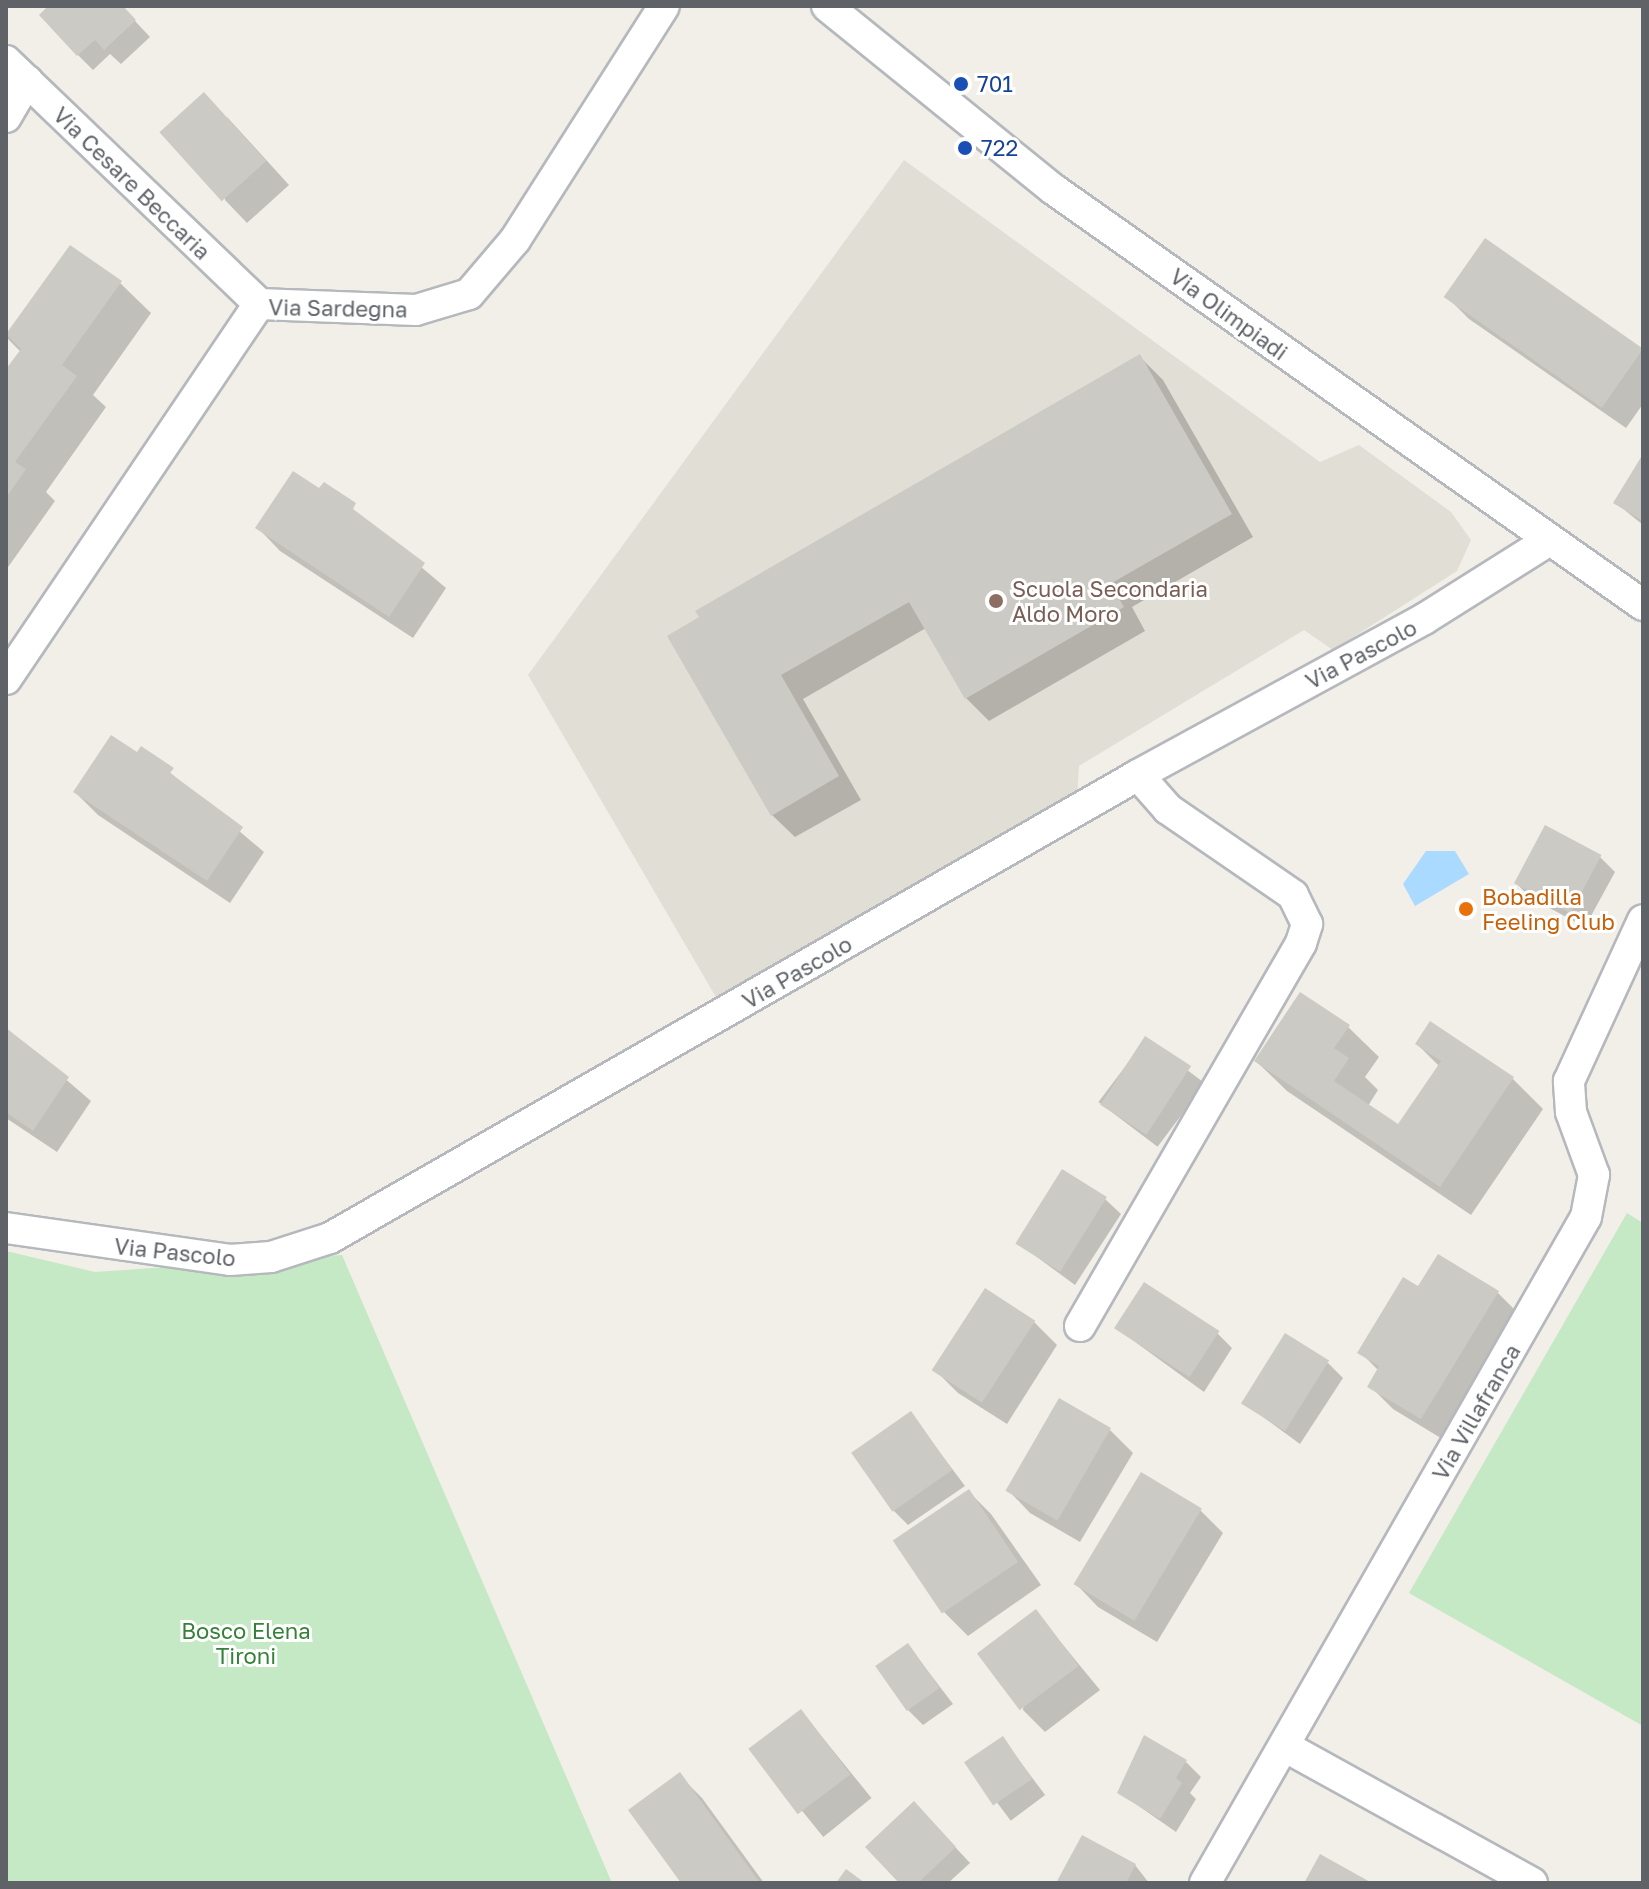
<!DOCTYPE html>
<html>
<head>
<meta charset="utf-8">
<style>
	body { margin:0 }
	#map { position:relative; width:1649px; height:1889px; overflow:hidden; background:#f1efe8; font-family:"Golos Text",sans-serif }
	div>[style] { position:absolute }
	.education>* { inset:0; background:#e1ded6 }
	.green>* { inset:0; background:#c5e8c5 }
	.water>* { inset:0; background:#aadaff }
	.shadow>* { inset:0; background:#0003; transform-origin:0 0 }
	.building>* { inset:0; background:#cccac5; transform-origin:0 0 }
	.roads { filter:drop-shadow(2px 0 #b5b8bc) drop-shadow(-2px 0 #b5b8bc) drop-shadow(0 2px #b5b8bc) drop-shadow(0 -2px #b5b8bc) }
	.street>* { height:30px; margin:-15px; padding:0 15px; transform-origin:15px; border-radius:15px; background:#fff }
	.dots>* { width:22px; height:22px; translate:-50% -50%; box-sizing:border-box; border:4px solid #fff; border-radius:50% }
	span { translate:-50% -50%; white-space:nowrap; text-align:center; line-height:1.15; -webkit-text-stroke:6px #fff; paint-order:stroke }
	.transit-label { font-size:22px; color:#164399 }
	.left { translate:0 -50%; text-align:left }
	.street-label { font-size:22px; color:#5f6368 }
	.education-label { font-size:22px; color:#785e54 }
	.food-label { font-size:22px; color:#c56008 }
	.park-label { font-size:22px; color:#348238 }
	.frame { position:absolute; inset:0; border:8px solid #5f6368; pointer-events:none }
</style>
</head>
<body>
<div id="map">
	<div class="education">
		<i style="clip-path:polygon(904px 160px,1320px 462px,1359px 445px,1451px 512px,1471px 540px,1457px 571px,1333px 650px,1304px 630px,1079px 766px,1077px 799px,717px 999px,528px 675px)"></i>
	</div>
	<div class="green">
		<i style="clip-path:polygon(1627px 1213px,1643px 1223px,1643px 1726px,1409px 1593px)"></i>
		<i style="clip-path:polygon(6px 1251px,95px 1272px,342px 1255px,612px 1883px,6px 1883px)"></i>
	</div>
	<div class="water">
		<i style="clip-path:polygon(1426px 851px,1455px 851px,1469px 874px,1415px 906px,1403px 884px)"></i>
	</div>
	<div class="shadow">
		<i style="clip-path:polygon(51px 6px,121px 6px,150px 37px,121px 64px,110px 54px,93px 70px,78px 55px)"></i>
		<i style="clip-path:polygon(227px 117px,289px 185px,247px 223px,225px 200px)"></i>
		<i style="clip-path:polygon(1486px 241px,1643px 351px,1643px 404px,1626px 428px,1469px 319px,1447px 297px)"></i>
		<i style="clip-path:polygon(71px 247px,120px 283px,151px 313px,93px 395px,106px 407px,46px 492px,55px 501px,6px 570px,6px 373px,21px 352px,6px 337px)"></i>
		<i style="clip-path:polygon(1140px 357px,1163px 380px,1253px 537px,1132px 607px,1145px 631px,989px 721px,966px 698px,926px 628px,803px 699px,861px 800px,795px 837px,772px 815px,670px 637px)"></i>
		<i style="clip-path:polygon(1643px 458px,1643px 525px,1616px 503px)"></i>
		<i style="clip-path:polygon(324px 485px,446px 588px,413px 638px,280px 551px,258px 528px)"></i>
		<i style="clip-path:polygon(142px 749px,264px 852px,230px 903px,98px 815px,75px 792px)"></i>
		<i style="clip-path:polygon(1600px 857px,1615px 872px,1585px 927px,1531px 898px,1516px 883px)"></i>
		<i style="clip-path:polygon(1431px 1023px,1513px 1079px,1543px 1109px,1471px 1215px,1287px 1091px,1256px 1061px,1348px 1027px,1379px 1057px,1365px 1077px,1378px 1090px,1368px 1106px,1399px 1127px,1440px 1067px,1417px 1044px)"></i>
		<i style="clip-path:polygon(6px 1028px,91px 1101px,57px 1152px,6px 1118px)"></i>
		<i style="left:1146px;top:1039px;width:74px;height:79px;rotate:37deg"></i>
		<i style="clip-path:polygon(1105px 1199px,1121px 1214px,1075px 1285px,1018px 1243px)"></i>
		<i style="clip-path:polygon(1419px 1289px,1497px 1292px,1520px 1315px,1444px 1440px,1393px 1409px,1370px 1386px,1379px 1371px,1360px 1352px)"></i>
		<i style="clip-path:polygon(1034px 1322px,1057px 1345px,1007px 1424px,958px 1393px,935px 1370px)"></i>
		<i style="clip-path:polygon(1116px 1328px,1217px 1333px,1232px 1348px,1204px 1392px)"></i>
		<i style="clip-path:polygon(1328px 1363px,1343px 1378px,1300px 1444px,1244px 1403px)"></i>
		<i style="clip-path:polygon(1060px 1401px,1110px 1430px,1133px 1453px,1080px 1542px,1030px 1513px,1008px 1490px)"></i>
		<i style="clip-path:polygon(911px 1414px,965px 1486px,908px 1525px,893px 1510px)"></i>
		<i style="clip-path:polygon(968px 1491px,991px 1514px,1041px 1585px,968px 1636px,945px 1613px,895px 1542px)"></i>
		<i style="clip-path:polygon(1200px 1510px,1223px 1533px,1157px 1642px,1098px 1607px,1076px 1584px)"></i>
		<i style="clip-path:polygon(1035px 1611px,1100px 1690px,1045px 1732px,1023px 1710px)"></i>
		<i style="clip-path:polygon(908px 1645px,953px 1704px,923px 1725px,908px 1710px)"></i>
		<i style="left:801px;top:1711px;width:112px;height:62px;rotate:51deg"></i>
		<i style="left:1003px;top:1739px;width:70px;height:43px;rotate:53deg"></i>
		<i style="clip-path:polygon(1186px 1762px,1201px 1777px,1190px 1793px,1196px 1799px,1176px 1832px,1120px 1793px)"></i>
		<i style="clip-path:polygon(679px 1775px,702px 1798px,764px 1883px,683px 1883px)"></i>
		<i style="clip-path:polygon(929px 1819px,970px 1863px,948px 1883px,901px 1883px)"></i>
		<i style="clip-path:polygon(1135px 1865px,1149px 1883px,1058px 1883px)"></i>
	</div>
	<div class="building">
		<i style="clip-path:polygon(48px 6px,123px 6px,136px 20px,104px 50px,95px 40px,77px 56px,39px 15px)"></i>
		<i style="left:204px;top:92px;width:93px;height:60px;rotate:48deg"></i>
		<i style="left:1485px;top:238px;width:193px;height:72px;rotate:35deg"></i>
		<i style="clip-path:polygon(70px 245px,122px 281px,62px 365px,77px 376px,15px 462px,26px 469px,6px 498px,6px 369px,21px 349px,6px 334px)"></i>
		<i style="clip-path:polygon(1140px 354px,1232px 514px,1110px 584px,1124px 607px,965px 699px,909px 602px,781px 675px,839px 776px,771px 816px,667px 636px,699px 617px,695px 611px)"></i>
		<i style="clip-path:polygon(1643px 454px,1643px 521px,1613px 503px)"></i>
		<i style="clip-path:polygon(293px 471px,319px 488px,324px 482px,356px 503px,353px 509px,425px 563px,389px 617px,255px 528px)"></i>
		<i style="clip-path:polygon(111px 735px,137px 752px,141px 746px,174px 768px,170px 773px,243px 827px,207px 881px,73px 792px)"></i>
		<i style="left:1545px;top:825px;width:64px;height:66px;rotate:28deg"></i>
		<i style="clip-path:polygon(1300px 992px,1350px 1025px,1334px 1048px,1349px 1058px,1334px 1081px,1398px 1124px,1441px 1061px,1415px 1044px,1430px 1021px,1514px 1077px,1440px 1187px,1254px 1061px)"></i>
		<i style="clip-path:polygon(6px 1028px,69px 1077px,33px 1131px,6px 1112px)"></i>
		<i style="left:1145px;top:1036px;width:55px;height:82px;rotate:33deg"></i>
		<i style="left:1062px;top:1169px;width:53px;height:88px;rotate:32deg"></i>
		<i style="clip-path:polygon(1438px 1254px,1499px 1291px,1421px 1419px,1367px 1387px,1379px 1366px,1357px 1353px,1403px 1277px,1418px 1286px)"></i>
		<i style="left:1144px;top:1282px;width:90px;height:55px;rotate:33deg"></i>
		<i style="left:985px;top:1288px;width:60px;height:98px;rotate:33deg"></i>
		<i style="left:1285px;top:1333px;width:52px;height:83px;rotate:32deg"></i>
		<i style="left:1059px;top:1398px;width:60px;height:107px;rotate:30deg"></i>
		<i style="left:911px;top:1411px;width:72px;height:73px;rotate:55deg"></i>
		<i style="left:1141px;top:1472px;width:71px;height:131px;rotate:31deg"></i>
		<i style="left:969px;top:1489px;width:88px;height:92px;rotate:56deg"></i>
		<i style="left:1036px;top:1609px;width:71px;height:74px;rotate:53deg"></i>
		<i style="left:908px;top:1643px;width:55px;height:40px;rotate:55deg"></i>
		<i style="left:801px;top:1709px;width:82px;height:66px;rotate:53deg"></i>
		<i style="clip-path:polygon(1144px 1735px,1187px 1760px,1176px 1778px,1182px 1783px,1160px 1819px,1117px 1793px)"></i>
		<i style="left:1003px;top:1736px;width:52px;height:47px;rotate:56deg"></i>
		<i style="clip-path:polygon(680px 1772px,760px 1883px,681px 1883px,628px 1810px)"></i>
		<i style="clip-path:polygon(914px 1801px,956px 1847px,918px 1883px,899px 1883px,865px 1847px)"></i>
		<i style="clip-path:polygon(1082px 1835px,1136px 1864px,1126px 1883px,1056px 1883px)"></i>
		<i style="clip-path:polygon(1320px 1854px,1372px 1883px,1304px 1883px)"></i>
		<i style="clip-path:polygon(846px 1869px,865px 1883px,836px 1883px)"></i>
	</div>
	<div class="roads">
		<div class="street">
			<i style="left:827px;top:6px;width:291px;rotate:39deg"></i>
			<i style="left:1053px;top:189px;width:722px;rotate:35.19deg"></i>
			<i style="left:6px;top:61px;width:351px;rotate:43.8deg"></i>
			<i style="left:6px;top:117px;width:42px;rotate:-59.7deg"></i>
			<i style="left:6px;top:679px;width:452px;rotate:-56deg"></i>
			<i style="left:259px;top:304px;width:157px;rotate:2.2deg"></i>
			<i style="left:416px;top:310px;width:55px;rotate:-16.8deg"></i>
			<i style="left:469px;top:294px;width:71px;rotate:-49.6deg"></i>
			<i style="left:515px;top:240px;width:277px;rotate:-57.5deg"></i>
			<i style="left:6px;top:1228px;width:226px;rotate:8.1deg"></i>
			<i style="left:230px;top:1260px;width:41px;rotate:-4.2deg"></i>
			<i style="left:271px;top:1257px;width:62px;rotate:-17.9deg"></i>
			<i style="left:330px;top:1238px;width:931px;rotate:-29.81deg"></i>
			<i style="left:1138px;top:775px;width:326px;rotate:-28.6deg"></i>
			<i style="left:1424px;top:619px;width:146px;rotate:-32.2deg"></i>
			<i style="left:1080px;top:1326px;width:442px;rotate:-60deg"></i>
			<i style="left:1301px;top:943px;width:20px;rotate:-72deg"></i>
			<i style="left:1307px;top:924px;width:32px;rotate:-116deg"></i>
			<i style="left:1293px;top:895px;width:152px;rotate:-145.5deg"></i>
			<i style="left:1168px;top:809px;width:45px;rotate:-131.4deg"></i>
			<i style="left:1286px;top:1747px;width:281px;rotate:28.9deg"></i>
			<i style="left:1205px;top:1883px;width:767px;rotate:-60.23deg"></i>
			<i style="left:1586px;top:1217px;width:43px;rotate:-79.2deg"></i>
			<i style="left:1594px;top:1175px;width:67px;rotate:-110.1deg"></i>
			<i style="left:1571px;top:1112px;width:31px;rotate:-94deg"></i>
			<i style="left:1569px;top:1081px;width:177px;rotate:-65.3deg"></i>
		</div>
	</div>
	<div class="dots">
		<i style="left:961px;top:84px;background:#1a4fb4"></i>
		<i style="left:965px;top:148px;background:#1a4fb4"></i>
		<i style="left:996px;top:601px;background:#8d6e63"></i>
		<i style="left:1466px;top:909px;background:#e8710a"></i>
	</div>
	<div class="transit-label">
		<span class="left" style="left:977px;top:84px">701</span>
		<span class="left" style="left:981px;top:148px">722</span>
	</div>
	<div class="street-label">
		<span style="left:132px;top:183px;rotate:44deg">Via Cesare Beccaria</span>
		<span style="left:338px;top:308px;rotate:1deg">Via Sardegna</span>
		<span style="left:1229px;top:314px;rotate:36deg">Via Olimpiadi</span>
		<span style="left:1361px;top:654px;rotate:-28deg">Via Pascolo</span>
		<span style="left:797px;top:972px;rotate:-30deg">Via Pascolo</span>
		<span style="left:175px;top:1252px;rotate:6deg">Via Pascolo</span>
		<span style="left:1476px;top:1412px;rotate:-60deg">Via Villafranca</span>
	</div>
	<div class="education-label">
		<span class="left" style="left:1012px;top:601px">Scuola Secondaria<br>Aldo Moro</span>
	</div>
	<div class="food-label">
		<span class="left" style="left:1482px;top:909px">Bobadilla<br>Feeling Club</span>
	</div>
	<div class="park-label">
		<span style="left:246px;top:1643px">Bosco Elena<br>Tironi</span>
	</div>
	<div class="frame"></div>
</div>
</body>
</html>
